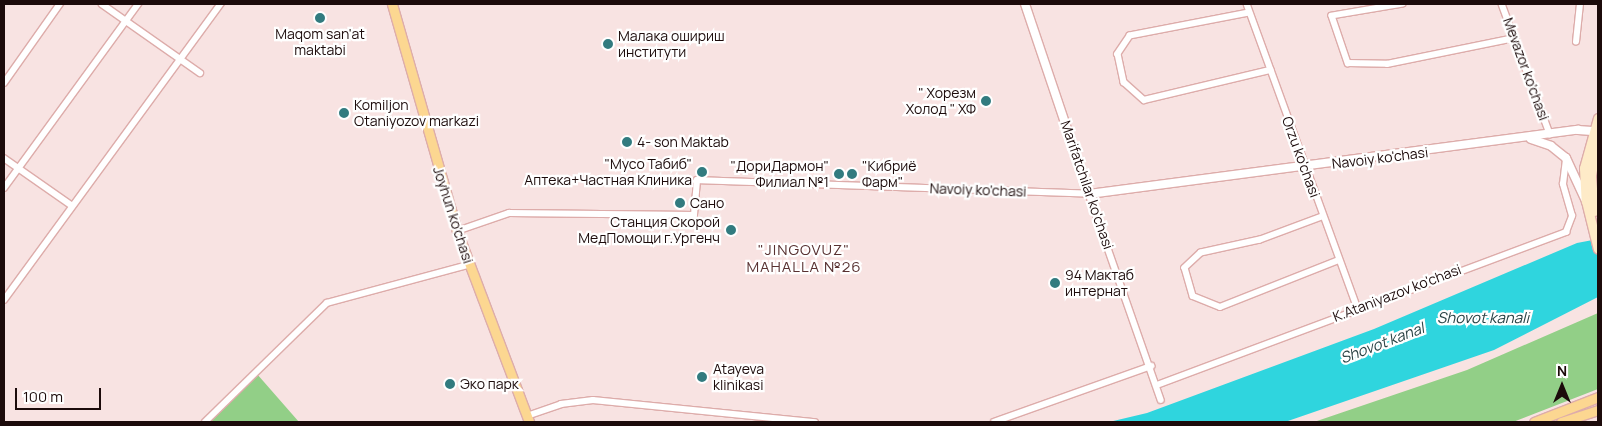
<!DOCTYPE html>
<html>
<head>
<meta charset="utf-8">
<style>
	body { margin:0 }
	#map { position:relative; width:1602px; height:426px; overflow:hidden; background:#f8e3e2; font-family:Manrope,sans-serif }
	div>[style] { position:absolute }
	.green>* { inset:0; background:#92cf87 }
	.water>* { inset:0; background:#2fd5de }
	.roads { filter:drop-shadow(1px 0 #ddacaa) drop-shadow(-1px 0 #ddacaa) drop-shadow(0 1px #ddacaa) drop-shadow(0 -1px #ddacaa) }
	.minor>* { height:5.5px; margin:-2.75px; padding:0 2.75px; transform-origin:2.75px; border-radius:2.75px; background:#fff }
	.tertiary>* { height:8px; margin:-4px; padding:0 4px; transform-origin:4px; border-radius:4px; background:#fff }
	.secondary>* { height:9px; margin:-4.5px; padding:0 4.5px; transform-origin:4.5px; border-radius:4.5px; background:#feebc8 }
	.primary>* { height:9px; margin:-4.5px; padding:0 4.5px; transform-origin:4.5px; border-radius:4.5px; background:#fcd791 }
	.dots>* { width:14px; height:14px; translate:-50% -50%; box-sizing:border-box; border:2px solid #fff; border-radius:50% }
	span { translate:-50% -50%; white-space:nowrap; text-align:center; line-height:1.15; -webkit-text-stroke:4.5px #fff; paint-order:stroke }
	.poi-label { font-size:14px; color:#1c0b0b }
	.left { translate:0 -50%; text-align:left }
	.right { translate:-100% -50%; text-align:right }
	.street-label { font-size:14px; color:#1c0b0b }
	.neighbourhood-label { font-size:15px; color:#583131; letter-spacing:1px }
	.water-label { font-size:15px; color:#294244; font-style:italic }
	.frame { position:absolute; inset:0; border:5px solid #1c0b0b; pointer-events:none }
	.north { position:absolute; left:1537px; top:361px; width:50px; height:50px; -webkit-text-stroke:4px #fff; paint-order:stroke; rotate:0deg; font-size:14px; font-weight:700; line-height:20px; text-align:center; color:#1c0b0b }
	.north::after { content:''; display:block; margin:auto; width:18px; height:22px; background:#1c0b0b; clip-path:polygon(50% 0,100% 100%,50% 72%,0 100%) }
	.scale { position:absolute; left:15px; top:388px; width:86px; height:22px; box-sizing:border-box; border:2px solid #1c0b0b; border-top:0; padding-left:6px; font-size:15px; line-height:18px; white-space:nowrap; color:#1c0b0b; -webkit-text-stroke:4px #fff; paint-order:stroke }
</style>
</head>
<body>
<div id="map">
	<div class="green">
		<i style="clip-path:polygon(1598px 313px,1598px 389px,1513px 422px,1314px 422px,1467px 370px)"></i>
		<i style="clip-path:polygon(257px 374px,299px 422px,210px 422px)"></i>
	</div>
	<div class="water">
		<i style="clip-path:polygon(1598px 239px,1598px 297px,1494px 350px,1285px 422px,1109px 422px,1147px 413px,1374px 329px,1577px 243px)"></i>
	</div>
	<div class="roads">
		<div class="minor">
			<i style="left:102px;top:4px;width:120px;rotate:35.1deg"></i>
			<i style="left:1247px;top:4px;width:325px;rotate:70deg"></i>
			<i style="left:1403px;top:4px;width:72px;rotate:170.4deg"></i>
			<i style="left:1332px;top:16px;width:50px;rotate:71.2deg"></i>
			<i style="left:1348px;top:63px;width:39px;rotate:1deg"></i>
			<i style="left:1387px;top:64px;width:131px;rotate:-11.5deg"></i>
			<i style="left:1502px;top:4px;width:139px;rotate:69.7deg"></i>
			<i style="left:1249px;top:13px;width:121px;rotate:169.1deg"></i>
			<i style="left:1130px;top:36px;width:22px;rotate:124deg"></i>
			<i style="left:1118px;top:54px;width:29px;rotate:78deg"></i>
			<i style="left:1124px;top:82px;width:27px;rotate:42deg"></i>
			<i style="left:1144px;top:100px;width:130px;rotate:-13.4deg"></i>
			<i style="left:1576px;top:42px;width:38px;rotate:-84deg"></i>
			<i style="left:4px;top:83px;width:97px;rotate:-54.7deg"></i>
			<i style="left:4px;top:158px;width:82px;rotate:35deg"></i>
			<i style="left:4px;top:188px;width:228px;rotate:-53.9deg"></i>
			<i style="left:1322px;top:217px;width:66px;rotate:159.6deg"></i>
			<i style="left:1260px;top:240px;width:60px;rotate:167.6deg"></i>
			<i style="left:1201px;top:253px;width:22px;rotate:137deg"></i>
			<i style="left:1185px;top:268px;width:29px;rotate:74deg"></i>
			<i style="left:1193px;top:296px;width:29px;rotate:22deg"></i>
			<i style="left:1220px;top:307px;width:128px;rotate:-21.6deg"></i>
			<i style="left:457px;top:231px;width:55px;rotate:-19.1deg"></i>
			<i style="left:509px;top:213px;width:185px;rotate:0.6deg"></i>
			<i style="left:694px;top:215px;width:35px;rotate:-85deg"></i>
			<i style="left:697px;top:180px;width:392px;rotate:2deg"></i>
			<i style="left:1089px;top:194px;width:218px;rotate:70.7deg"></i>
			<i style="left:4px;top:300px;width:367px;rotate:-53.8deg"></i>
			<i style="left:1157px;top:385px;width:437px;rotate:-20.5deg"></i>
			<i style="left:1566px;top:232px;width:17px;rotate:-69deg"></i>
			<i style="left:1572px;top:216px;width:33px;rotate:-106deg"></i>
			<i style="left:1563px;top:184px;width:25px;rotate:-83deg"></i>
			<i style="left:527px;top:416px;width:36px;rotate:-19deg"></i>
			<i style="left:561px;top:404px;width:32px;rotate:-7deg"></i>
			<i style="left:593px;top:400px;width:223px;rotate:5.7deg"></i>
			<i style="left:205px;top:422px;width:170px;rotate:-44.3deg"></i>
			<i style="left:327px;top:303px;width:146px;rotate:-15.1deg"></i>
			<i style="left:994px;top:422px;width:167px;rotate:-19.6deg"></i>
		</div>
		<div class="tertiary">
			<i style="left:1025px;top:4px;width:200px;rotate:71.4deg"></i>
			<i style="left:1089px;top:194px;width:493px;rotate:-7.5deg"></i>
			<i style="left:1578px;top:130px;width:14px;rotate:4deg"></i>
			<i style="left:1592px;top:131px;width:8px;rotate:60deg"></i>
			<i style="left:1531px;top:139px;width:21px;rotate:19deg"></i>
			<i style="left:1551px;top:146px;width:19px;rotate:39deg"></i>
			<i style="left:1566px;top:158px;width:45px;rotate:65.1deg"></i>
		</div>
		<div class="secondary">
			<i style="left:1598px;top:118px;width:52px;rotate:105.6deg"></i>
			<i style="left:1584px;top:168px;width:33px;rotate:87deg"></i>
			<i style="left:1586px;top:201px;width:49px;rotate:76deg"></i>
			<i style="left:1594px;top:211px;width:36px;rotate:-95deg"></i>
			<i style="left:1591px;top:175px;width:38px;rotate:-79deg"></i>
		</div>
		<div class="primary">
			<i style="left:392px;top:4px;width:236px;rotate:74deg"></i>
			<i style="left:457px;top:231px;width:204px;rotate:69.3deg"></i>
			<i style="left:1534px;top:422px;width:69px;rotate:-21.3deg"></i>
			<i style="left:1561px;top:422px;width:39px;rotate:-18deg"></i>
		</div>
	</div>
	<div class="dots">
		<i style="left:320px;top:18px;background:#327b7f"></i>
		<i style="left:608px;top:44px;background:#327b7f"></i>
		<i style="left:986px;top:101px;background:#327b7f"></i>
		<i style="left:344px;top:113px;background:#327b7f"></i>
		<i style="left:627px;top:142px;background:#327b7f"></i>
		<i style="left:702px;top:172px;background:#327b7f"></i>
		<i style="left:839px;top:174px;background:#327b7f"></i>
		<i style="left:852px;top:174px;background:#327b7f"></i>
		<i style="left:680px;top:203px;background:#327b7f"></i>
		<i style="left:731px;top:230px;background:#327b7f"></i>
		<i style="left:1055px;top:283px;background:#327b7f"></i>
		<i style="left:702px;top:377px;background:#327b7f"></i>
		<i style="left:450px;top:384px;background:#327b7f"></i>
	</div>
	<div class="poi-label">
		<span style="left:320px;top:42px">Maqom san'at<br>maktabi</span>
		<span class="left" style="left:618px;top:44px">Малака ошириш<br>институти</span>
		<span class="right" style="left:976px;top:101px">" Хорезм<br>Холод " ХФ</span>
		<span class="left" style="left:354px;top:113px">Komiljon<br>Otaniyozov markazi</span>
		<span class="left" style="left:637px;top:142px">4- son Maktab</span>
		<span class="right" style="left:692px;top:172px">"Мусо Табиб"<br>Аптека+Частная Клиника</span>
		<span class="right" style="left:829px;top:174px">"ДориДармон"<br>Филиал №1</span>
		<span class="left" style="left:862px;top:174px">"Кибриё<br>Фарм"</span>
		<span class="left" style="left:690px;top:203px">Сано</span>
		<span class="right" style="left:720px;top:230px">Станция Скорой<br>МедПомощи г.Ургенч</span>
		<span class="left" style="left:1065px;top:283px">94 Мактаб<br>интернат</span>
		<span class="left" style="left:713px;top:377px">Atayeva<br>klinikasi</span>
		<span class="left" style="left:460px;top:384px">Эко парк</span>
	</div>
	<div class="street-label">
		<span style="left:1526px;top:69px;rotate:70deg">Mevazor ko'chasi</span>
		<span style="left:1301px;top:157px;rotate:70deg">Orzu ko'chasi</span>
		<span style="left:1380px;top:158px;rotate:-7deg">Navoiy ko'chasi</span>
		<span style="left:1087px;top:185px;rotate:71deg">Marifatchilar ko'chasi</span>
		<span style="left:978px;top:190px;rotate:2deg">Navoiy ko'chasi</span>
		<span style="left:453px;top:215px;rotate:72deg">Joyhun ko'chasi</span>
		<span style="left:1397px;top:293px;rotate:-21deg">K.Ataniyazov ko'chasi</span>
	</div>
	<div class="neighbourhood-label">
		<span style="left:804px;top:258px">"JINGOVUZ"<br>MAHALLA №26</span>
	</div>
	<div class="water-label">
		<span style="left:1483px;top:318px">Shovot kanali</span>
		<span style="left:1382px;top:343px;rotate:-21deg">Shovot kanal</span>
	</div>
	<div class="frame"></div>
	<div class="north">N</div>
	<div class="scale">100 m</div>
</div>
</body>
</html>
